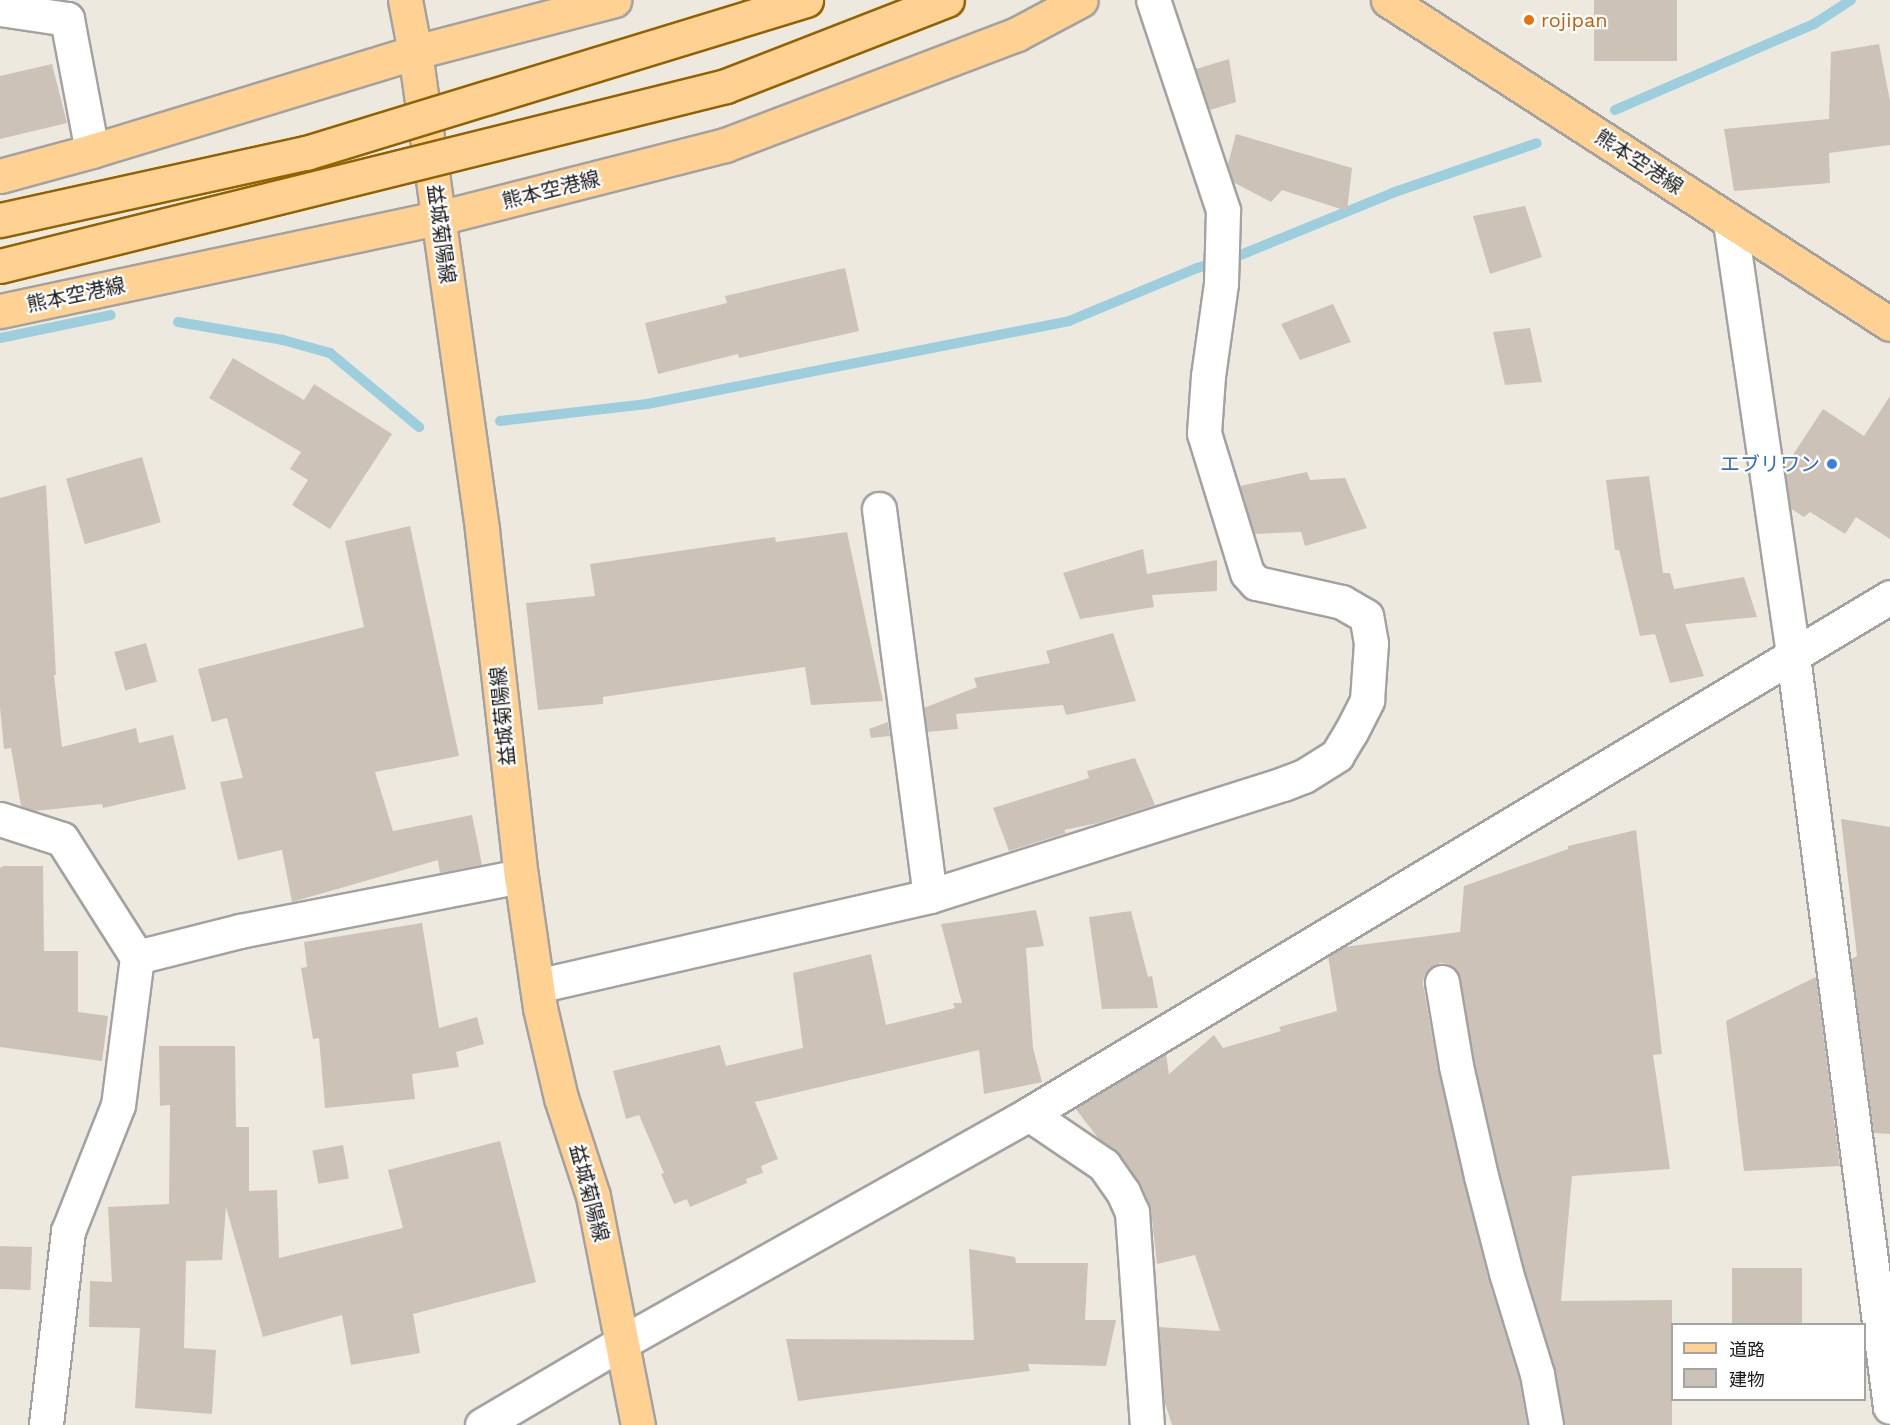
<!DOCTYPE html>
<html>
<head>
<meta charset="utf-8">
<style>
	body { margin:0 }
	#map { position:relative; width:1890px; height:1425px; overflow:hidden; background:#ede9df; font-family:"Work Sans","Noto Sans JP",sans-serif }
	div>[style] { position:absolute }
	.stream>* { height:10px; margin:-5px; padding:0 5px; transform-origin:5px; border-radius:5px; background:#9ccede }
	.building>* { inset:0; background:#cdc2b8; transform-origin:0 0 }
	.roads { filter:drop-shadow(2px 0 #a2a2a2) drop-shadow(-2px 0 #a2a2a2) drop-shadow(0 2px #a2a2a2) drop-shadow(0 -2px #a2a2a2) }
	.minor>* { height:33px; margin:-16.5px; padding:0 16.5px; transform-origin:16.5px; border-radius:16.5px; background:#fff }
	.major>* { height:33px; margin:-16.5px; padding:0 16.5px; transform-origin:16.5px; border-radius:16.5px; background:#ffd192 }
	.bridges { filter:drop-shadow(2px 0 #916300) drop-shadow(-2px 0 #916300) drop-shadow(0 2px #916300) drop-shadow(0 -2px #916300) }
	.major-bridge>* { height:33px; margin:-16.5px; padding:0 16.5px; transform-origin:16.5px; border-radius:16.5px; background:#ffd192 }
	.dots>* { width:16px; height:16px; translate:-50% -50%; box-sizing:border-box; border:3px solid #fff; border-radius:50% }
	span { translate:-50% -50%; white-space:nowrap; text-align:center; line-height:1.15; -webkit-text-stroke:4.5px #fff; paint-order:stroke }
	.food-label { font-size:20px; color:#c56008 }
	.left { translate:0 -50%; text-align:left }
	.street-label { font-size:20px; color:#1b1b1b }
	.shop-label { font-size:20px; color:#366cbe }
	.right { translate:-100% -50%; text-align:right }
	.legend { position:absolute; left:1671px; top:1323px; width:195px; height:78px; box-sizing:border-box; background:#fff; border:2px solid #a4a4a4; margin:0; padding:8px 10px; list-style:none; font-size:18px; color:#1b1b1b }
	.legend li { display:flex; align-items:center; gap:12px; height:30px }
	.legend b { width:30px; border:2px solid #a4a4a4 }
</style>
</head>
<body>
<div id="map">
	<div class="stream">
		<i style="left:1615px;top:110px;width:217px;rotate:-23.4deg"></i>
		<i style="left:1814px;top:24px;width:44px;rotate:-33deg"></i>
		<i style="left:178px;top:322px;width:107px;rotate:9.7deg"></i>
		<i style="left:283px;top:340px;width:49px;rotate:15.5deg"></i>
		<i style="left:330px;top:353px;width:116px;rotate:39.7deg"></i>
		<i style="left:0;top:338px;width:113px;rotate:-11.7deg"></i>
		<i style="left:500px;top:421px;width:148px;rotate:-6.6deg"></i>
		<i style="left:647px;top:404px;width:430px;rotate:-11.1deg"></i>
		<i style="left:1069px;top:321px;width:139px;rotate:-22.5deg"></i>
		<i style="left:1197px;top:268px;width:43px;rotate:-16.3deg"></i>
		<i style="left:1238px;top:256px;width:166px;rotate:-22.2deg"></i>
		<i style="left:1392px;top:193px;width:153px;rotate:-19deg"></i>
	</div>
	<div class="building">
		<i style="left:1594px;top:0;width:83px;height:61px"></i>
		<i style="clip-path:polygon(1879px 44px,1890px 101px,1890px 145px,1829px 153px,1830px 183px,1734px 191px,1724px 129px,1829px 119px,1831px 52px)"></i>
		<i style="clip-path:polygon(1229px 59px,1236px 102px,1210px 110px,1196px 69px)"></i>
		<i style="clip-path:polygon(52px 64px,67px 123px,0 139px,0 76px)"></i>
		<i style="clip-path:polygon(1236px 134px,1352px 168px,1347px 211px,1282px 190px,1271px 202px,1233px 182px,1228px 164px)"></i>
		<i style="clip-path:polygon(1525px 206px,1542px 257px,1490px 274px,1473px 216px)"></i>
		<i style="clip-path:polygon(845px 268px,859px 331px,739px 358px,738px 354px,658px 374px,645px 323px,727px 303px,725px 296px)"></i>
		<i style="clip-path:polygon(1333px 304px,1351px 342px,1300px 360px,1281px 324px)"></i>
		<i style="clip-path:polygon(1530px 328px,1542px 382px,1505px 385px,1493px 332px)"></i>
		<i style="clip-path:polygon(233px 358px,304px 400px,314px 384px,392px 434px,330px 529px,292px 505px,308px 480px,290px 469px,301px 452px,209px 398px)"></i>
		<i style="clip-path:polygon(1890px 396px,1890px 539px,1856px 517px,1845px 534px,1810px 512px,1804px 517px,1790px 508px,1785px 467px,1823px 409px,1864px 436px)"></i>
		<i style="left:142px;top:457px;width:68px;height:79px;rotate:74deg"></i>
		<i style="clip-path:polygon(1307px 472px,1310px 480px,1345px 478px,1367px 528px,1305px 546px,1301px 532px,1255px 534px,1240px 486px)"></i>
		<i style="clip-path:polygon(1649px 476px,1663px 573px,1670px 573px,1674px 589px,1744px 577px,1757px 617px,1685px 624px,1704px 676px,1670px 683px,1655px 634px,1640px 636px,1619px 550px,1615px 550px,1606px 480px)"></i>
		<i style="clip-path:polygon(46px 485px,56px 675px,54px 675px,62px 747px,136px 728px,139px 743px,173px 735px,186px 789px,103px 808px,102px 804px,35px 811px,21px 806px,11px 748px,4px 749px,0 707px,0 498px)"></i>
		<i style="clip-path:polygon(410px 526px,459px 756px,375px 772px,393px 831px,472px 815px,482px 865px,440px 873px,438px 860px,292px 902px,282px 850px,238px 860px,220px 782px,243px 778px,227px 718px,212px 722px,198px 669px,364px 627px,345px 541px)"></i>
		<i style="clip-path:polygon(847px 532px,883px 701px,811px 705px,805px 667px,603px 697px,603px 704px,538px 710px,526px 603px,595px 596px,590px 564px,775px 537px,776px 542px)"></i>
		<i style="clip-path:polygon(1143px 549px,1147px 574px,1217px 560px,1217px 591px,1152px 595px,1154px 607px,1080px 619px,1063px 573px)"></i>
		<i style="clip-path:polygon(1113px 633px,1136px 701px,1066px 715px,1063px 705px,956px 714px,958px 729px,927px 732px,924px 708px,977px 687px,974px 678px,1050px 663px,1046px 651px)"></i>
		<i style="left:146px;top:643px;width:40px;height:33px;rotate:74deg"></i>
		<i style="clip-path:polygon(888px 722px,890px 736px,871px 738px,869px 729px)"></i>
		<i style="clip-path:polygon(1135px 758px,1155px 805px,1098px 823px,1064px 830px,1066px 833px,1009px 851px,993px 808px,1089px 778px,1087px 771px)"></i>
		<i style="clip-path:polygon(1841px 819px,1890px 827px,1890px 1134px,1874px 1133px,1851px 959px,1857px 956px)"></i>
		<i style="clip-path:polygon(1636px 830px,1662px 1054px,1653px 1055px,1670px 1169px,1572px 1176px,1561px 1301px,1672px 1300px,1672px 1425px,1564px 1425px,1555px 1368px,1524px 1268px,1499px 1172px,1474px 1062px,1460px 979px,1456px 970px,1448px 964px,1440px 963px,1430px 968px,1424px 976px,1423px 984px,1438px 1069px,1488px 1278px,1519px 1378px,1527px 1425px,1172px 1425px,1164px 1400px,1159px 1327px,1220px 1331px,1195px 1255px,1157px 1264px,1151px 1210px,1140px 1184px,1119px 1154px,1098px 1138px,1075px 1108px,1166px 1054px,1169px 1074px,1214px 1035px,1223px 1048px,1281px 1031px,1279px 1027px,1337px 1011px,1328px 956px,1344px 947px,1460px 932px,1464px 886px,1568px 849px,1568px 846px)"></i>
		<i style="clip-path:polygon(3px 866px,43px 866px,44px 951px,78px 951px,78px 1012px,108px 1016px,102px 1061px,0 1047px,0 868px)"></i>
		<i style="clip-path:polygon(1036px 910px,1044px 946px,1026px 948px,1033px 1048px,1042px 1082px,984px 1094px,979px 1050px,755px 1102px,778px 1159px,761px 1166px,763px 1173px,746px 1179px,747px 1183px,690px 1207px,687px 1199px,674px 1204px,661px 1174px,664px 1173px,639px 1115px,626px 1119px,613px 1071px,720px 1045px,726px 1066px,803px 1048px,793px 973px,871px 954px,886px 1025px,955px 1008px,953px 1003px,962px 1003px,941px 924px)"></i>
		<i style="clip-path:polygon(1131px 911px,1148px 977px,1152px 976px,1158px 1008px,1102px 1009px,1089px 917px)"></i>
		<i style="clip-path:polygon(422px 923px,439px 1028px,477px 1017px,484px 1044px,456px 1052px,459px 1067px,412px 1074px,415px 1099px,325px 1108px,319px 1038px,313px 1039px,301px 968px,307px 967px,304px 942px)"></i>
		<i style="clip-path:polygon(1816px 977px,1840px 1166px,1744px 1171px,1726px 1021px)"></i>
		<i style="clip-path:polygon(159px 1046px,235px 1046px,236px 1127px,249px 1127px,249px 1191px,277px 1190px,279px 1258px,403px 1228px,388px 1170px,500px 1141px,536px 1282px,413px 1314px,420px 1353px,351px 1365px,342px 1315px,263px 1337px,226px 1207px,222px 1260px,186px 1261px,184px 1348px,216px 1350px,212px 1414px,135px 1408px,140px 1328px,89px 1327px,90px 1281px,112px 1282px,108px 1207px,169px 1204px,170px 1105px,160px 1106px)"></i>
		<i style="left:343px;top:1145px;width:34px;height:31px;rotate:80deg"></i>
		<i style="left:0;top:1246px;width:32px;height:43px;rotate:2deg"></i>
		<i style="clip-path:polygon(969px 1249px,1015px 1257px,1016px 1263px,1088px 1263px,1085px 1320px,1116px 1320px,1106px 1366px,1028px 1364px,1030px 1371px,798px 1401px,786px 1339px,974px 1340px)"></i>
		<i style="left:1732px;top:1268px;width:70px;height:56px"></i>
	</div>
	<div class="roads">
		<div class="minor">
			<i style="left:0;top:9px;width:68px;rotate:8.5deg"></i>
			<i style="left:67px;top:19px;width:134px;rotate:79.3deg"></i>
			<i style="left:1730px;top:222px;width:439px;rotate:81.7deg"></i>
			<i style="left:1793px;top:656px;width:757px;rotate:82.64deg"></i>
			<i style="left:879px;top:509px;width:390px;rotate:82.5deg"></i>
			<i style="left:0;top:819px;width:65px;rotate:17.9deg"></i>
			<i style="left:62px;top:839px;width:140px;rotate:57.6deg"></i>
			<i style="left:137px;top:957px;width:149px;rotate:97.3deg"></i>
			<i style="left:118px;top:1105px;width:136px;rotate:111.6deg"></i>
			<i style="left:68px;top:1231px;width:195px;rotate:96.5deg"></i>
			<i style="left:137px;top:957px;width:106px;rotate:-14.2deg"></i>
			<i style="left:240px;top:931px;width:286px;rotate:-11.1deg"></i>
			<i style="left:1442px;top:982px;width:85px;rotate:80.5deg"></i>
			<i style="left:1456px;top:1066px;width:113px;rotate:77.2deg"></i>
			<i style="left:1481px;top:1176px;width:100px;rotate:75.5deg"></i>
			<i style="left:1506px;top:1273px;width:106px;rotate:72.9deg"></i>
			<i style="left:1537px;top:1374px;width:52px;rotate:80deg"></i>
			<i style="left:537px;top:986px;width:403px;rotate:-12.9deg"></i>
			<i style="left:930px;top:896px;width:370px;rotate:-17.6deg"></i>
			<i style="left:1283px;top:784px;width:22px;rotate:-21deg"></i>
			<i style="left:1304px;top:776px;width:39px;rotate:-32deg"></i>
			<i style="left:1337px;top:755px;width:27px;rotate:-59deg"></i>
			<i style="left:1351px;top:732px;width:36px;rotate:-63deg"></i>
			<i style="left:1367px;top:700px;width:57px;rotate:-86deg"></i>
			<i style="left:1371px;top:643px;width:27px;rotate:-100deg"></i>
			<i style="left:1366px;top:616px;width:28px;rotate:-150deg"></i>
			<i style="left:1342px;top:602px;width:88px;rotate:-167.5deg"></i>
			<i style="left:1256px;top:583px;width:13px;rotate:-132deg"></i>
			<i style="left:1247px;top:573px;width:146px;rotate:-107.1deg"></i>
			<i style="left:1204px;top:433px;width:57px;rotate:-86deg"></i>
			<i style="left:1208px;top:376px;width:94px;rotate:-82deg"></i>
			<i style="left:1221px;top:283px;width:73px;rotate:-88.4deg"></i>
			<i style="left:1223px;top:210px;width:221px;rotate:-108.4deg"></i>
			<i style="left:1029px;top:1114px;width:91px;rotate:34.2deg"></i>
			<i style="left:1104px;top:1165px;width:33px;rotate:55deg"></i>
			<i style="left:1123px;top:1192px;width:22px;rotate:66deg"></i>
			<i style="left:1132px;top:1212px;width:214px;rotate:86deg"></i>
			<i style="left:482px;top:1425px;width:164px;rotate:-30.5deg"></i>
			<i style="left:623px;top:1342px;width:466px;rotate:-29.3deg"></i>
			<i style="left:1029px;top:1114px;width:1004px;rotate:-30.98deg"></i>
		</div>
		<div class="major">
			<i style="left:405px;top:0;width:53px;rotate:79.1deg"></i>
			<i style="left:415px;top:52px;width:483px;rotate:82deg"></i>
			<i style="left:482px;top:530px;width:348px;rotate:83.6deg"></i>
			<i style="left:521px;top:876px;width:133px;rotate:81.8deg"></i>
			<i style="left:540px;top:1008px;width:92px;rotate:76.9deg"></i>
			<i style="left:561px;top:1098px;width:103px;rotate:71.9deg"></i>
			<i style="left:593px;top:1196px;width:233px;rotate:78.9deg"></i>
			<i style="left:1388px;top:0;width:597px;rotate:32.84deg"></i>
			<i style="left:0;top:176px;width:95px;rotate:-15.2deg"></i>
			<i style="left:92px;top:151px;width:338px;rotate:-17deg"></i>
			<i style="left:415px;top:52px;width:206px;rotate:-14.6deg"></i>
			<i style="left:0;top:311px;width:449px;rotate:-12deg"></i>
			<i style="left:439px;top:218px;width:295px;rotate:-14.3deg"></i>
			<i style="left:725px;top:145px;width:312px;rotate:-20.8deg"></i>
			<i style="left:1017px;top:34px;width:72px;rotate:-28deg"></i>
		</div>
	</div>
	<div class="bridges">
		<div class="major-bridge">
			<i style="left:0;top:220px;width:313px;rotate:-12.4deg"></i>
			<i style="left:306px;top:153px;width:523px;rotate:-17.01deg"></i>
			<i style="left:0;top:266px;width:748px;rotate:-13.92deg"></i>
			<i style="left:726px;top:86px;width:237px;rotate:-21.3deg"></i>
		</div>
	</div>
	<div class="dots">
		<i style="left:1529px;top:20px;background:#e8710a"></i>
		<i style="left:1832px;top:464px;background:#3f7fe0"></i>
	</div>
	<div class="food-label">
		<span class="left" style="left:1541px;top:20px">rojipan</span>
	</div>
	<div class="street-label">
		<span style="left:1639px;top:162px;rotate:33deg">熊本空港線</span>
		<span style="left:551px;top:190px;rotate:-14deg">熊本空港線</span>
		<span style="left:441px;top:234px;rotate:82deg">益城菊陽線</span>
		<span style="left:76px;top:295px;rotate:-12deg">熊本空港線</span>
		<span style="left:503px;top:716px;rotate:-96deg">益城菊陽線</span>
		<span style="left:589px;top:1193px;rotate:75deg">益城菊陽線</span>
	</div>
	<div class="shop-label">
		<span class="right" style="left:1820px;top:464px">エブリワン</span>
	</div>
	<ul class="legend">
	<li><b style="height:8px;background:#ffd192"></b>道路</li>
	<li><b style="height:16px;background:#cdc2b8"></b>建物</li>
	</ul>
</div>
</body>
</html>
